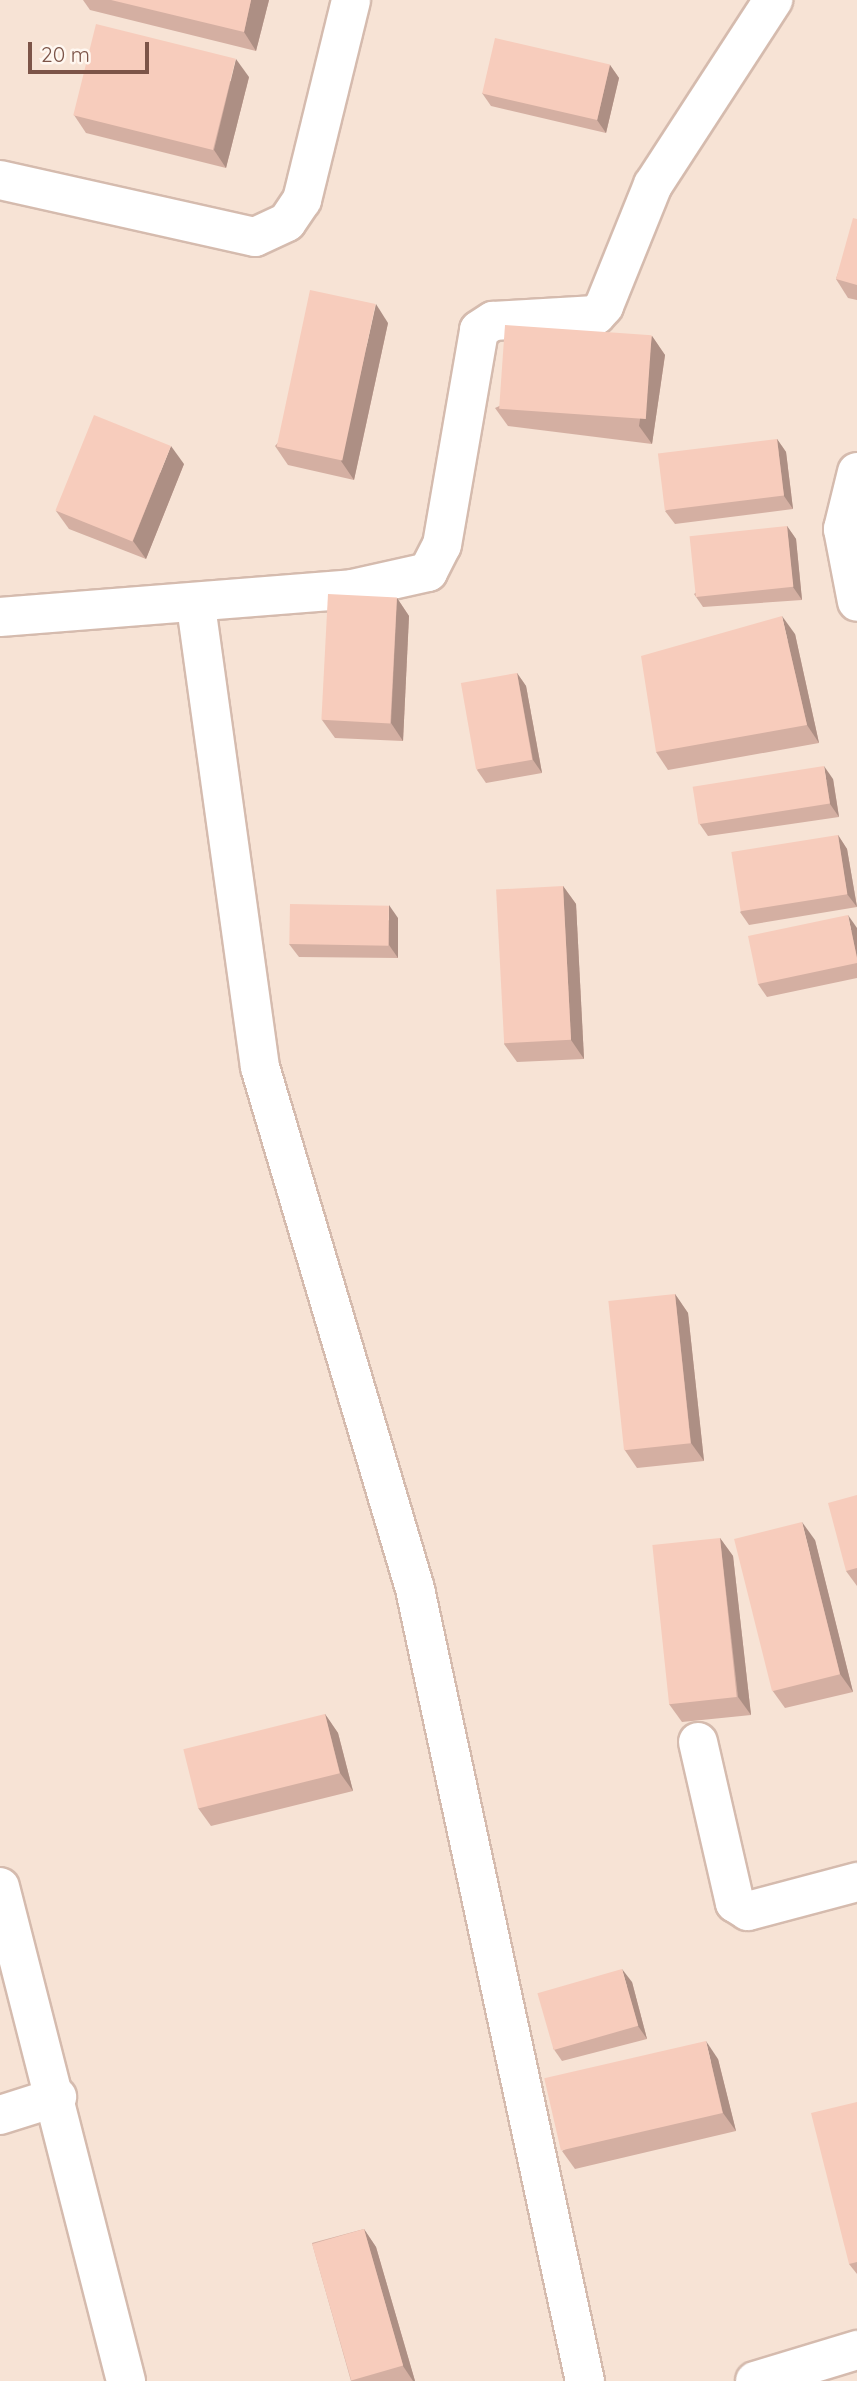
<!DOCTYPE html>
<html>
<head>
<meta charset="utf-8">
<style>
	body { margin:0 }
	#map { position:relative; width:857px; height:2381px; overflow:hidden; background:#fff3e7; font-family:Quicksand,sans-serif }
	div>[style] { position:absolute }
	.residential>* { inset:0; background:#f7e3d5; transform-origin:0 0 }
	.roads { filter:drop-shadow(2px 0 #d5bbae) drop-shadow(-2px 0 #d5bbae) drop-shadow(0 2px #d5bbae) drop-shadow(0 -2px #d5bbae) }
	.minor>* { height:38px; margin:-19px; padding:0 19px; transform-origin:19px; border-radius:19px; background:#fff }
	.tertiary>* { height:38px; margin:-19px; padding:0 19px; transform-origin:19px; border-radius:19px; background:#fff }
	.wall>* { inset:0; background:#d4afa2 }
	.shaded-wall>* { inset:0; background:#ad8f84 }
	.building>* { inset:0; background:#f7ccbc; transform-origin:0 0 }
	span { translate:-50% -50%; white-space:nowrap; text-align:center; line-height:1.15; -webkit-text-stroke:5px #fff7f0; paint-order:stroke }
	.scale { position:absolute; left:28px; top:42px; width:121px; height:32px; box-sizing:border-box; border:4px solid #7c5448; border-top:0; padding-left:9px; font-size:21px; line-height:24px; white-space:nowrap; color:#7c5448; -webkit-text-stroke:5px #fff7f0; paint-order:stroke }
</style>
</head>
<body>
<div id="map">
	<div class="residential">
		<i style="left:0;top:0;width:857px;height:2381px"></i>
	</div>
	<div class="roads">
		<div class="minor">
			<i style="left:0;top:180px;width:261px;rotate:12.6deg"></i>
			<i style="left:255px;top:237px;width:35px;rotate:-25deg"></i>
			<i style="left:287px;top:222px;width:27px;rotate:-56deg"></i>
			<i style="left:302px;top:200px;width:206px;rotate:-76.2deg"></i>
			<i style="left:857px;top:472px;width:59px;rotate:103.8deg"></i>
			<i style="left:843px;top:529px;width:74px;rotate:79.1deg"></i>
			<i style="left:196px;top:606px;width:465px;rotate:82.1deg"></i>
			<i style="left:260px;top:1067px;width:545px;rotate:73.46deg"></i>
			<i style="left:415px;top:1589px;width:810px;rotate:77.89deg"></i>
			<i style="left:0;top:617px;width:353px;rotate:-4.5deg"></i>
			<i style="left:352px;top:589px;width:78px;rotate:-12.6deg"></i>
			<i style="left:428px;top:572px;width:30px;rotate:-63deg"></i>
			<i style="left:442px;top:545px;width:218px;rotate:-80.2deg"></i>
			<i style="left:479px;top:330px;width:17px;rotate:-33deg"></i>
			<i style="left:493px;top:321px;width:103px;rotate:-3.3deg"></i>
			<i style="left:596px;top:315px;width:12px;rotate:-48deg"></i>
			<i style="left:604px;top:306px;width:131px;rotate:-68deg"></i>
			<i style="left:653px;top:185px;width:221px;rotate:-57deg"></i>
			<i style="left:698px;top:1742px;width:165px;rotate:77.1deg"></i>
			<i style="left:735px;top:1903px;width:15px;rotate:32deg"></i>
			<i style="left:748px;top:1911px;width:113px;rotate:-14.9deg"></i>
			<i style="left:0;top:1887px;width:510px;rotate:75.69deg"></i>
			<i style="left:0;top:2115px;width:60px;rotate:-17.5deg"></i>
		</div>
		<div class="tertiary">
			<i style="left:755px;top:2381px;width:107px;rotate:-16.9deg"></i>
		</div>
	</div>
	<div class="wall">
		<i style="clip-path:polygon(83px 0,269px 0,256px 51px,90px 10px)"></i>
		<i style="clip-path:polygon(610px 65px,619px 78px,606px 133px,491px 106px,482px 93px)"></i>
		<i style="clip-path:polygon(249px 77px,226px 168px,86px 133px,74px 115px)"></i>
		<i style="clip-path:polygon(857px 219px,857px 300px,848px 298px,836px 279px)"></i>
		<i style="clip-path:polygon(388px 323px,354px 480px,288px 465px,275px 446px)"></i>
		<i style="clip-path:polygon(652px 336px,665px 355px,652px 444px,508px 426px,495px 408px)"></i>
		<i style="clip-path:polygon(777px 439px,786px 452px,793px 509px,675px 524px,665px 511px)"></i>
		<i style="clip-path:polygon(184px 464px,146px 559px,69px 529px,56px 511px)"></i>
		<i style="clip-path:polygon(787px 526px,796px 539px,802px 600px,703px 607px,694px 594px)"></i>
		<i style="clip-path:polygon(397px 598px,409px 616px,403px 741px,335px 738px,322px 720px)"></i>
		<i style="clip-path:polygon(795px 634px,819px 743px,668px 770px,656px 752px)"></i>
		<i style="clip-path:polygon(517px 673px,526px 686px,542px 773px,486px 783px,477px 770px)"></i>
		<i style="clip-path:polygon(833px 779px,839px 817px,708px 836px,699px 823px)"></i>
		<i style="clip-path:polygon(838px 835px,847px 849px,857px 907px,749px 925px,740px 912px)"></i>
		<i style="clip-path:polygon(563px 886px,576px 904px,584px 1059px,517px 1062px,504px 1044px)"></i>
		<i style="clip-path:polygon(398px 918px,398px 958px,299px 957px,289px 944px)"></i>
		<i style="clip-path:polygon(857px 928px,857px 978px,767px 997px,758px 984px)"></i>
		<i style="clip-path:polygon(675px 1294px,688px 1313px,704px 1461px,637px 1468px,624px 1449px)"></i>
		<i style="clip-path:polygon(857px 1495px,857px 1586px,846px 1571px)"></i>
		<i style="clip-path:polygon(720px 1538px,733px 1556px,751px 1715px,682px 1722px,669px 1704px)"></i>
		<i style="clip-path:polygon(815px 1540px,853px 1692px,785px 1708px,772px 1690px)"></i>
		<i style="clip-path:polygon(325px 1714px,338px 1733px,353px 1791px,211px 1826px,198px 1808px)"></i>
		<i style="clip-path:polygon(632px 1982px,647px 2039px,562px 2061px,553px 2048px)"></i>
		<i style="clip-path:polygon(718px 2059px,736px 2131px,575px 2169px,562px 2151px)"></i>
		<i style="clip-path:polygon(857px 2102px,857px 2274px,849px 2264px)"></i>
		<i style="clip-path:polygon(364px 2229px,376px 2247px,415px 2381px,351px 2381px,312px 2243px)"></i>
	</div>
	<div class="shaded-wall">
		<i style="clip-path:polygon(251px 0,269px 0,256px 51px,244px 32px)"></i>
		<i style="clip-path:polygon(236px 59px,249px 77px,226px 168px,214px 150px)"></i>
		<i style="clip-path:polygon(610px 65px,619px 78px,606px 133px,597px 120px)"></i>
		<i style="clip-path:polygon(376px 304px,388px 323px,354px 480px,341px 461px)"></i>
		<i style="clip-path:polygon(652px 336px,665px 355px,652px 444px,639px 426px)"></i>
		<i style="clip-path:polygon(777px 439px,786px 452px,793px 509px,784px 496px)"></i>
		<i style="clip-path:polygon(171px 446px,184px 464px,146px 559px,133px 541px)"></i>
		<i style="clip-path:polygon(787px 526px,796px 539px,802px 600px,793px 587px)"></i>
		<i style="clip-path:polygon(397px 598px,409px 616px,403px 741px,391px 723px)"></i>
		<i style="clip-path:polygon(782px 616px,795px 634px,819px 743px,807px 725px)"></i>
		<i style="clip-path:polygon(517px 673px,526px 686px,542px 773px,533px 760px)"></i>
		<i style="clip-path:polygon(824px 766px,833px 779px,839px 817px,830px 804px)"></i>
		<i style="clip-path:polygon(838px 835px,847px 849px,857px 907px,847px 894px)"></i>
		<i style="clip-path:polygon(563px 886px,576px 904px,584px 1059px,571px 1040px)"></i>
		<i style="clip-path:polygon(389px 905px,398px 918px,398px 958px,389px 945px)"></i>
		<i style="clip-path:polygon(848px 915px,857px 928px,857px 958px)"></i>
		<i style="clip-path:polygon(675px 1294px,688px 1313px,704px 1461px,691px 1443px)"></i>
		<i style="clip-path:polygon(802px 1522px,815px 1540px,853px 1692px,840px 1674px)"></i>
		<i style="clip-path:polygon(720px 1538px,733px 1556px,751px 1715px,738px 1697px)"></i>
		<i style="clip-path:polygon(325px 1714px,338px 1733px,353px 1791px,340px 1773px)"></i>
		<i style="clip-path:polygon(622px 1969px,632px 1982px,647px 2039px,638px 2026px)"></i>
		<i style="clip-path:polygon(706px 2041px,718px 2059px,736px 2131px,723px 2113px)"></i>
		<i style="clip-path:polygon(364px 2229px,376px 2247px,415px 2381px,413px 2381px,403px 2366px)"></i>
	</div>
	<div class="building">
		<i style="clip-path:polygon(111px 0,251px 0,244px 32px)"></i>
		<i style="left:96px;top:24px;width:144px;height:94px;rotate:14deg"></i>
		<i style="left:495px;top:38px;width:118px;height:57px;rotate:13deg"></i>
		<i style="clip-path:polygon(853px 218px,857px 219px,857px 285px,836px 279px)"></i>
		<i style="left:310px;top:290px;width:67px;height:160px;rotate:12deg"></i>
		<i style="left:505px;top:325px;width:147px;height:84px;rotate:4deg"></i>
		<i style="left:94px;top:415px;width:83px;height:103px;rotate:22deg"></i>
		<i style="left:777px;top:439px;width:57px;height:120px;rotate:83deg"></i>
		<i style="left:787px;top:526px;width:61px;height:98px;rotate:84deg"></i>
		<i style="left:328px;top:594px;width:69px;height:126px;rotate:3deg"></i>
		<i style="clip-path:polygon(782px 616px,807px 725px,656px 752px,641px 656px)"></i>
		<i style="left:517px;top:673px;width:88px;height:57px;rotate:80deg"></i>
		<i style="left:824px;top:766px;width:38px;height:133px;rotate:81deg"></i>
		<i style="left:838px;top:835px;width:60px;height:108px;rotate:81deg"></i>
		<i style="left:563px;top:886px;width:154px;height:67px;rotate:87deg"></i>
		<i style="left:290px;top:904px;width:99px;height:40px;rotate:1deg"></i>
		<i style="clip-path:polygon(848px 915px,857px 958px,857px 963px,758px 984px,748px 936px)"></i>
		<i style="left:675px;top:1294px;width:150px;height:67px;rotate:84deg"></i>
		<i style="clip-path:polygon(857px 1495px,857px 1568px,846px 1571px,828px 1503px)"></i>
		<i style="left:802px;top:1522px;width:157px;height:70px;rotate:76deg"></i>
		<i style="left:720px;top:1538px;width:160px;height:68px;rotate:84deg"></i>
		<i style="left:325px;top:1714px;width:61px;height:146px;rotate:76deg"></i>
		<i style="left:622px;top:1969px;width:59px;height:88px;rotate:74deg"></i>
		<i style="left:706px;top:2041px;width:74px;height:166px;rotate:77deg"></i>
		<i style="clip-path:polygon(857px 2102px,857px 2262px,849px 2264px,811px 2113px)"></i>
		<i style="left:364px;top:2229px;width:142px;height:54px;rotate:74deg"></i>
	</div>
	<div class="scale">20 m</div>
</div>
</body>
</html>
